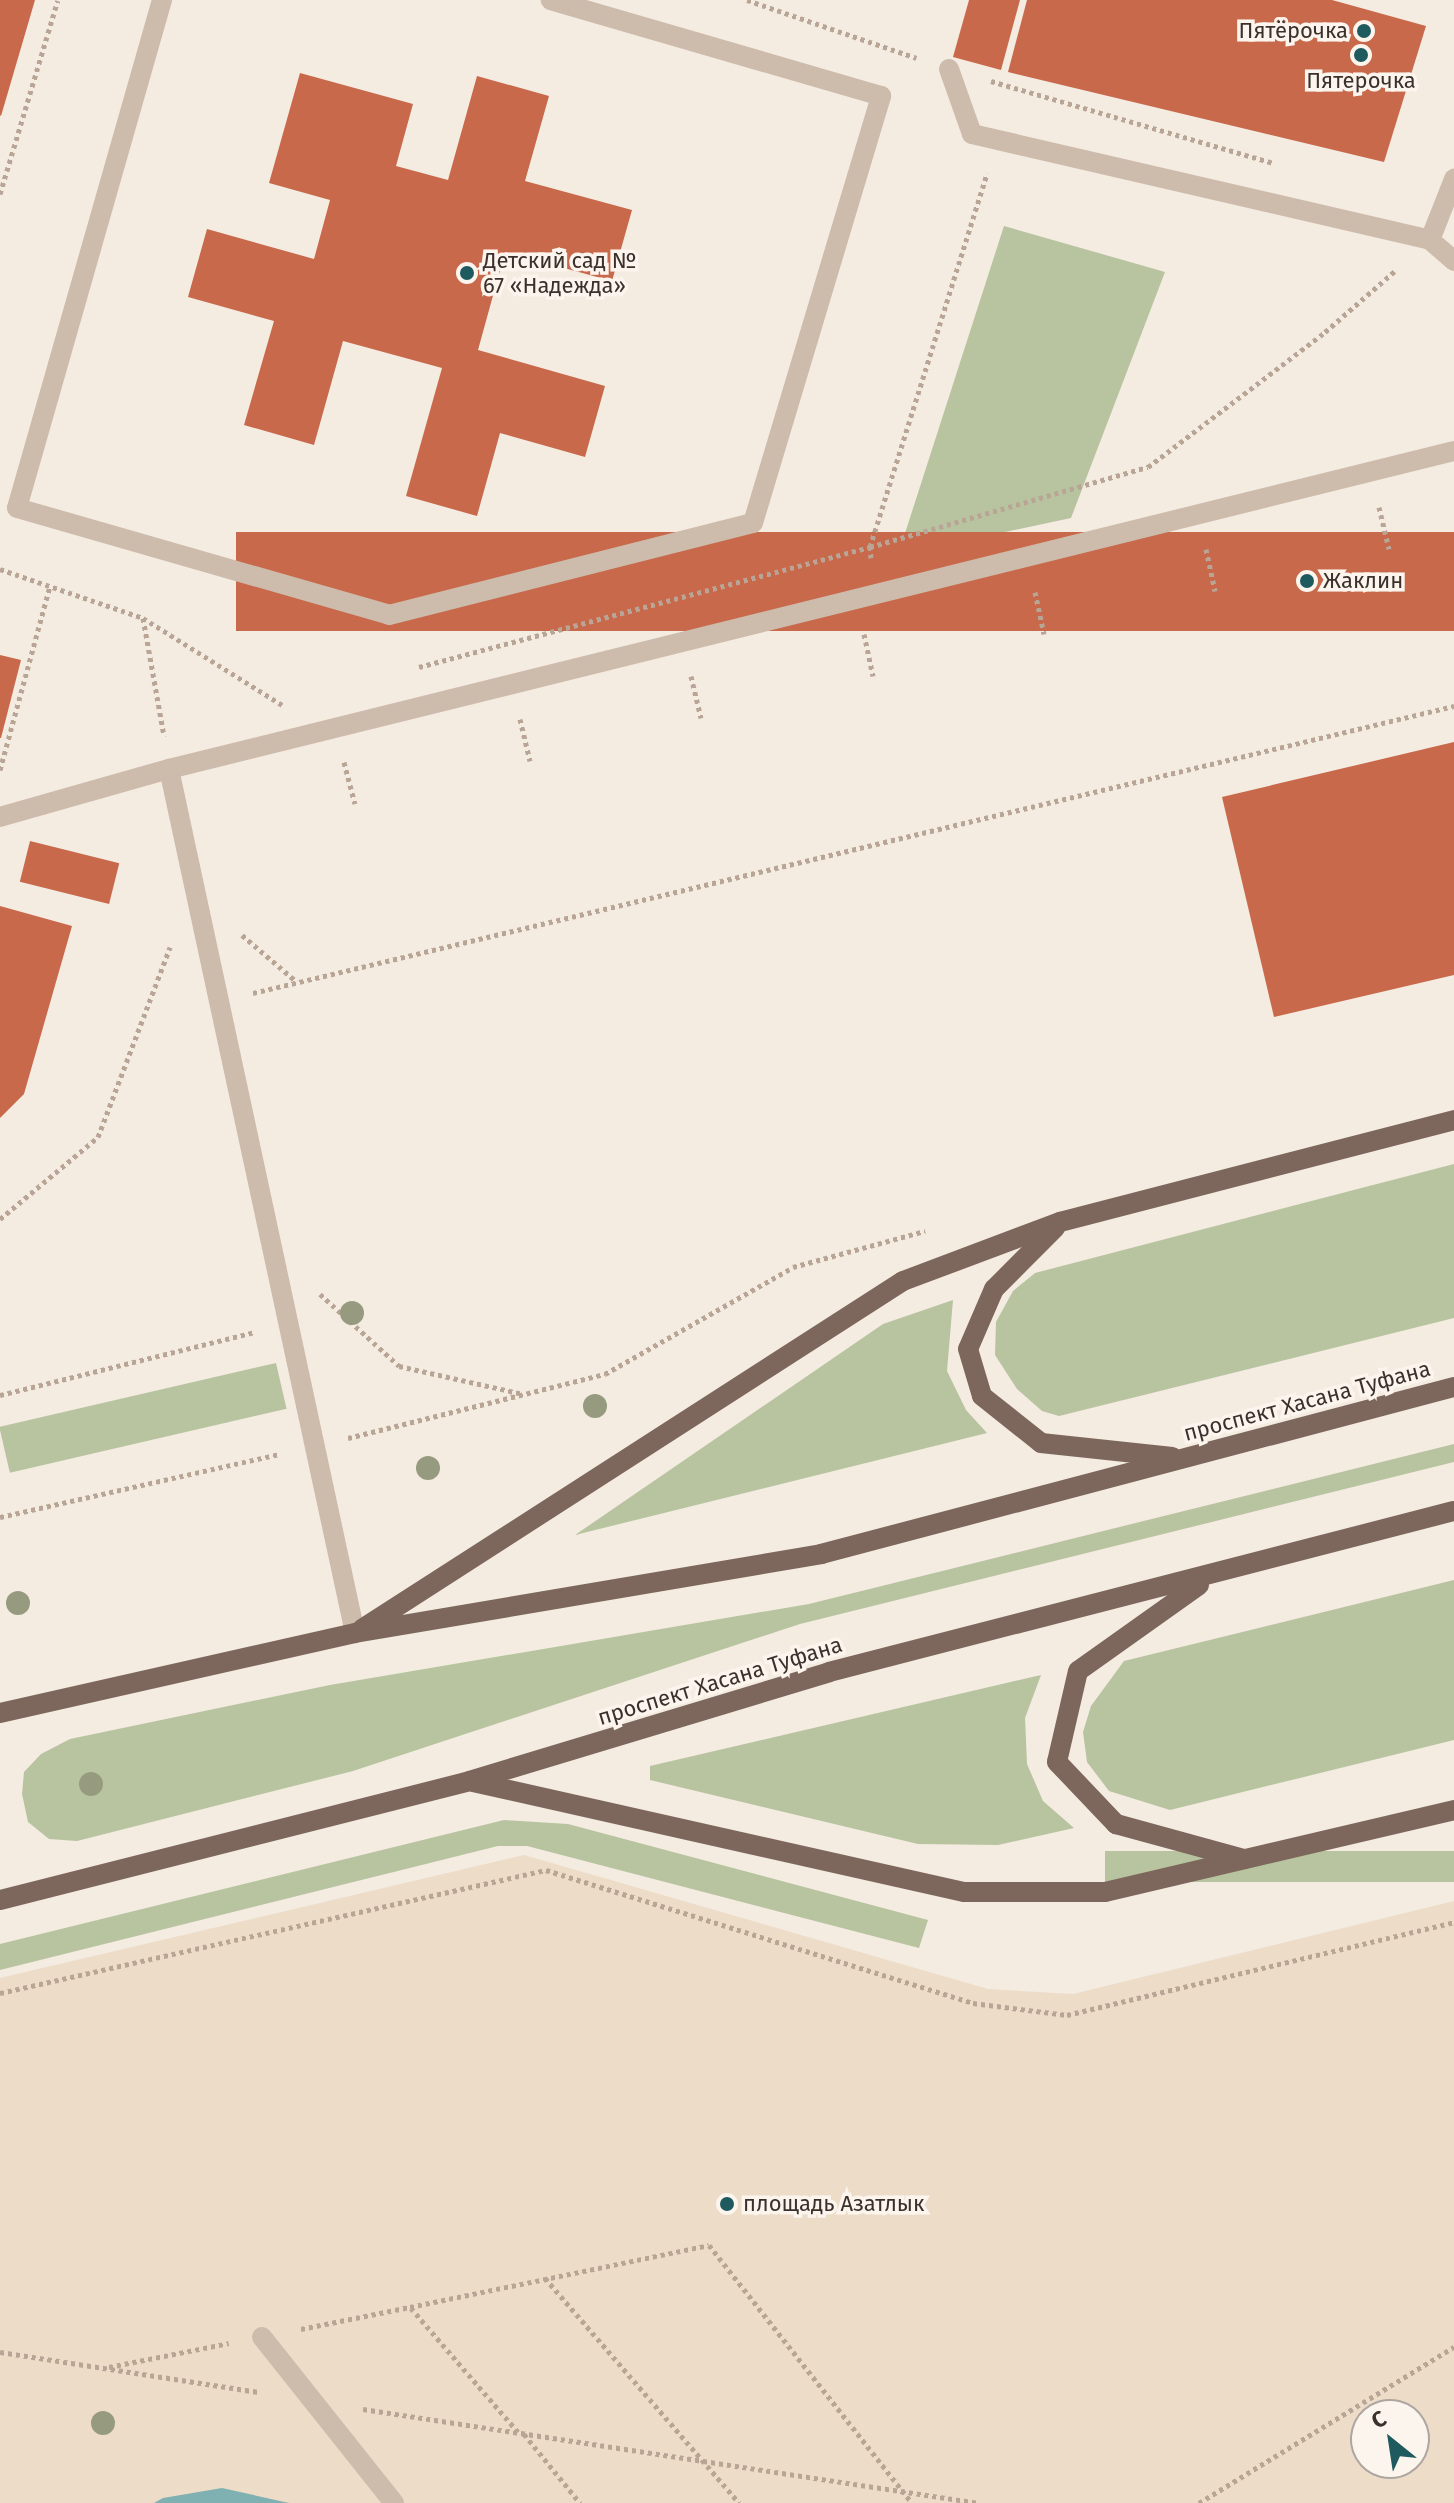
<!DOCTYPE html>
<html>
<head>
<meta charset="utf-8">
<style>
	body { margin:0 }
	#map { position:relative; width:1454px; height:2503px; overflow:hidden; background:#f4ebe1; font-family:"Fira Sans",sans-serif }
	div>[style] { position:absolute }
	.green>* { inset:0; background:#b8c4a0; transform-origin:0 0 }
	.plaza>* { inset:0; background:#ecdcc8 }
	.water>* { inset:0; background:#7fb0b2 }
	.building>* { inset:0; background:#c8694b; transform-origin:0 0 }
	.path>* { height:5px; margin-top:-2.5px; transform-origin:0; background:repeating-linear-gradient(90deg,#b9a596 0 4px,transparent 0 8px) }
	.minor>* { height:20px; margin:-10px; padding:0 10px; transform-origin:10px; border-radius:10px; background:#cdbbac }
	.major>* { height:20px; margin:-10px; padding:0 10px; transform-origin:10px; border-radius:10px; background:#7d675c }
	.trees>* { width:24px; height:24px; margin:-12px; border-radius:50%; background:#969b7f }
	.dots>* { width:22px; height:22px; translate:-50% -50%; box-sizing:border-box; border:4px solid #fbf5ee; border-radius:50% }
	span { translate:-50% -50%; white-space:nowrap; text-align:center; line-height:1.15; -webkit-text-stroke:7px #fbf5ee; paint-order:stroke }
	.poi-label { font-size:22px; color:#3b302b }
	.right { translate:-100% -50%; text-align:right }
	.left { translate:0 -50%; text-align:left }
	.street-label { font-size:22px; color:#3b302b }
	.north { position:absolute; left:1350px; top:2399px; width:80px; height:80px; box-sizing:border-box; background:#fbf5ee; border:2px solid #aea6a0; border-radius:50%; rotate:330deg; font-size:22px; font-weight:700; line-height:32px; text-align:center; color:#3b302b }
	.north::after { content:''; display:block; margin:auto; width:28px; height:36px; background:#1f5a5e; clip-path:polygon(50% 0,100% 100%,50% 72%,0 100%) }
</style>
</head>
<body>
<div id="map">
	<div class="green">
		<i style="clip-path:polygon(1004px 226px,1165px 272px,1071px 518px,898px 555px)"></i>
		<i style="clip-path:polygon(1454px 1164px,1454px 1318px,1059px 1416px,1042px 1411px,1017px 1389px,995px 1355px,996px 1322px,1013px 1291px,1035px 1273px)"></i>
		<i style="clip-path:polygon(953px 1300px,947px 1371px,966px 1410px,987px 1433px,575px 1535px,883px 1324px)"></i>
		<i style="left:276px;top:1363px;width:47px;height:284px;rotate:77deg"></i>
		<i style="clip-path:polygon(1454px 1444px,1454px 1462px,800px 1624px,353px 1771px,77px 1841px,49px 1839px,28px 1822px,22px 1794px,24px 1772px,41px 1754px,70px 1739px,330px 1685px,809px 1604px)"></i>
		<i style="clip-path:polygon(1454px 1580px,1454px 1740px,1170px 1810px,1109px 1791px,1087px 1762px,1083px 1732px,1091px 1706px,1124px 1661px)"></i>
		<i style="clip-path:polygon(1041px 1675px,1025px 1718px,1027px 1764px,1043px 1801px,1074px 1828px,998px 1845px,918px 1844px,650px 1780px,650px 1766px)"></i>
		<i style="clip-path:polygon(504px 1820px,568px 1824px,928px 1920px,919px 1948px,527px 1846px,498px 1846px,0 1970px,0 1944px)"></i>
		<i style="left:1454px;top:1851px;width:31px;height:349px;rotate:90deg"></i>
	</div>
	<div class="plaza">
		<i style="clip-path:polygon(evenodd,524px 1855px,988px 1989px,1073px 1994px,1454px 1901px,1454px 2503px,0 2503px,0 1978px,524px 1855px,1366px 2415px,1414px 2415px,1414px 2463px,1366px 2463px,1366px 2415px)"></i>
	</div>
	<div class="water">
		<i style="clip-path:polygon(222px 2488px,289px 2503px,154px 2503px,163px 2498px)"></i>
	</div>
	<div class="building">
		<i style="clip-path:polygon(0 0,35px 0,1px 116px,0 115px)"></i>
		<i style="clip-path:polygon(969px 0,1020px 0,1001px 70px,953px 57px)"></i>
		<i style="clip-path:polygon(1027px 0,1332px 0,1426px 26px,1384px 162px,1008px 72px)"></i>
		<i style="clip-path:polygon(300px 73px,413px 104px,396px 166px,448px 180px,477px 76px,549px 96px,525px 181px,632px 210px,612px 281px,505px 252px,478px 350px,605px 386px,585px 457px,500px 433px,477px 516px,406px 496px,442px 368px,343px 341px,314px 445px,244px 425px,274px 321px,188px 297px,207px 229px,314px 259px,330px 200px,269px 183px)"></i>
		<i style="left:1454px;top:532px;width:99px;height:1218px;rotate:90deg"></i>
		<i style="clip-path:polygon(0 655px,21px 660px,1px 738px,0 738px)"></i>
		<i style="clip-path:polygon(1454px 742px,1454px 975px,1274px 1017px,1222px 797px)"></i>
		<i style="left:30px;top:841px;width:92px;height:42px;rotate:14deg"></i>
		<i style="clip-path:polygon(0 906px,72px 926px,24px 1094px,0 1118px)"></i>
	</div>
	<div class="path">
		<i style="left:747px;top:0;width:179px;rotate:18.9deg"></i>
		<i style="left:991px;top:81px;width:294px;rotate:16.2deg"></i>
		<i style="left:0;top:194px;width:202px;rotate:-73.4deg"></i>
		<i style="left:1379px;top:507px;width:43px;rotate:76.6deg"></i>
		<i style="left:1206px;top:549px;width:43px;rotate:77.9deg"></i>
		<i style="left:871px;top:558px;width:11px;rotate:-95deg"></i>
		<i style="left:870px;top:547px;width:289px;rotate:-16.1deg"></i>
		<i style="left:1148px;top:467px;width:223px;rotate:-37.3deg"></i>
		<i style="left:1325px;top:332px;width:94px;rotate:-41.1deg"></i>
		<i style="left:0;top:569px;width:151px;rotate:18.9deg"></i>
		<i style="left:143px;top:618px;width:120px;rotate:79.9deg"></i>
		<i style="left:1035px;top:592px;width:43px;rotate:77.9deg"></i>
		<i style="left:143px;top:618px;width:164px;rotate:32deg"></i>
		<i style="left:864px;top:634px;width:43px;rotate:77.9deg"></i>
		<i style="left:419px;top:667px;width:467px;rotate:-14.9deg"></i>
		<i style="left:870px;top:547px;width:392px;rotate:-72.6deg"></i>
		<i style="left:691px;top:676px;width:43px;rotate:76.6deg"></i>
		<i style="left:520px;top:719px;width:43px;rotate:76.6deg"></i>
		<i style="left:344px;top:762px;width:43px;rotate:75.3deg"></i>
		<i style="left:0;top:770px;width:191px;rotate:-74.8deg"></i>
		<i style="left:242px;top:935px;width:72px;rotate:40.5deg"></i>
		<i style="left:253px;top:993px;width:1235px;rotate:-13.44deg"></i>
		<i style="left:0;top:1219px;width:128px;rotate:-39.9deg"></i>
		<i style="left:98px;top:1137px;width:203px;rotate:-69.2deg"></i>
		<i style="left:320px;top:1294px;width:107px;rotate:42.3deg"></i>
		<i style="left:399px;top:1366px;width:127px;rotate:12.7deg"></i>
		<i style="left:0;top:1395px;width:263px;rotate:-13.9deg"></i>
		<i style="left:348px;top:1438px;width:265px;rotate:-14deg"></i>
		<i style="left:605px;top:1374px;width:216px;rotate:-29.6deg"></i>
		<i style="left:793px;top:1267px;width:137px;rotate:-15.3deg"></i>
		<i style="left:0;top:1517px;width:287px;rotate:-12.7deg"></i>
		<i style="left:0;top:1993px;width:560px;rotate:-12.7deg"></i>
		<i style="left:546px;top:1870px;width:447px;rotate:17.3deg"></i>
		<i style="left:973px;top:2003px;width:95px;rotate:7.3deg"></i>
		<i style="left:1067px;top:2015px;width:398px;rotate:-13.5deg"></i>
		<i style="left:545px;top:2278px;width:297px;rotate:49.2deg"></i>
		<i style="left:301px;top:2329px;width:111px;rotate:-11.4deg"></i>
		<i style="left:0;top:2352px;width:262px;rotate:8.8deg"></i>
		<i style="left:109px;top:2367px;width:122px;rotate:-11.3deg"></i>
		<i style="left:363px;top:2409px;width:623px;rotate:8.68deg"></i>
		<i style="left:518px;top:2432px;width:165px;rotate:-130.8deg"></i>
		<i style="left:410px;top:2307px;width:305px;rotate:-11.7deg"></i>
		<i style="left:709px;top:2245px;width:328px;rotate:51.8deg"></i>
		<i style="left:524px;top:2434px;width:89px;rotate:50.9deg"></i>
		<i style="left:1199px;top:2503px;width:299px;rotate:-31.5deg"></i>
	</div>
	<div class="minor">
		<i style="left:162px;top:0;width:528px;rotate:105.93deg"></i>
		<i style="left:17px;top:508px;width:387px;rotate:16deg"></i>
		<i style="left:389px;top:615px;width:375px;rotate:-14.2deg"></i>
		<i style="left:753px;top:523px;width:446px;rotate:-73.3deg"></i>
		<i style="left:881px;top:96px;width:344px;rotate:-163.8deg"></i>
		<i style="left:949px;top:69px;width:69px;rotate:70.5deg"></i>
		<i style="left:972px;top:134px;width:470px;rotate:13deg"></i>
		<i style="left:1430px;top:240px;width:32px;rotate:41deg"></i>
		<i style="left:1430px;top:240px;width:66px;rotate:-68.5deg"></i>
		<i style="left:169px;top:769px;width:884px;rotate:77.85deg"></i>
		<i style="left:0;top:817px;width:176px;rotate:-15.9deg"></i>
		<i style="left:169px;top:769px;width:1324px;rotate:-13.9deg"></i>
		<i style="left:262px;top:2337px;width:212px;rotate:51.5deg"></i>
	</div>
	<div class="major">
		<i style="left:1055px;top:1228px;width:86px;rotate:135deg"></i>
		<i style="left:994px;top:1289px;width:65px;rotate:113.4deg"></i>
		<i style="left:968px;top:1349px;width:49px;rotate:73.4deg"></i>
		<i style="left:982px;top:1396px;width:75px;rotate:38.5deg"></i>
		<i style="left:1041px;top:1443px;width:132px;rotate:6.1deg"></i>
		<i style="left:1199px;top:1585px;width:148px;rotate:144.6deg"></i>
		<i style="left:1078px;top:1671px;width:93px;rotate:103deg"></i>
		<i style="left:1057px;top:1762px;width:86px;rotate:46.4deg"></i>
		<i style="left:1116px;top:1824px;width:133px;rotate:15.3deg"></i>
		<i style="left:362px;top:1629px;width:643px;rotate:-32.75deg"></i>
		<i style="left:903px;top:1281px;width:168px;rotate:-20.6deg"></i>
		<i style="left:1060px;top:1222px;width:407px;rotate:-14.5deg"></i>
		<i style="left:0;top:1713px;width:364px;rotate:-12.7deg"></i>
		<i style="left:355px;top:1633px;width:473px;rotate:-9.6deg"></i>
		<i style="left:821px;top:1554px;width:655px;rotate:-14.78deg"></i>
		<i style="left:473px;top:1782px;width:503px;rotate:12.63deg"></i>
		<i style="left:964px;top:1892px;width:141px"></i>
		<i style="left:1105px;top:1892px;width:359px;rotate:-13.2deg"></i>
		<i style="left:0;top:1900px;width:484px;rotate:-14.2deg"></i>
		<i style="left:469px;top:1781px;width:376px;rotate:-16.8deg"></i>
		<i style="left:829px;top:1672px;width:645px;rotate:-14.45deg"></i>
	</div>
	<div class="trees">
		<i style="left:352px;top:1313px"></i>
		<i style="left:595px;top:1406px"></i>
		<i style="left:428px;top:1468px"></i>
		<i style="left:18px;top:1603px"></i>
		<i style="left:91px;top:1784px"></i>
		<i style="left:103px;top:2423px"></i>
	</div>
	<div class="dots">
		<i style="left:1364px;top:31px;background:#1f5a5e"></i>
		<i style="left:1361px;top:55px;background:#1f5a5e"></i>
		<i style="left:467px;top:273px;background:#1f5a5e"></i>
		<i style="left:1307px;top:581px;background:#1f5a5e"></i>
		<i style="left:727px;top:2204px;background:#1f5a5e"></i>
	</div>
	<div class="poi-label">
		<span class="right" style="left:1348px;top:31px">Пятёрочка</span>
		<span style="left:1361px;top:81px">Пятерочка</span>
		<span class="left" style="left:483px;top:273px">Детский сад №<br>67 «Надежда»</span>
		<span class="left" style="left:1323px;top:581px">Жаклин</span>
		<span class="left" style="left:743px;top:2204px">площадь Азатлык</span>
	</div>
	<div class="street-label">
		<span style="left:1307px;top:1401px;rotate:-15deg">проспект Хасана Туфана</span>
		<span style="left:720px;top:1681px;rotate:-17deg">проспект Хасана Туфана</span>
	</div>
	<div class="north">С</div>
</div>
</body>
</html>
